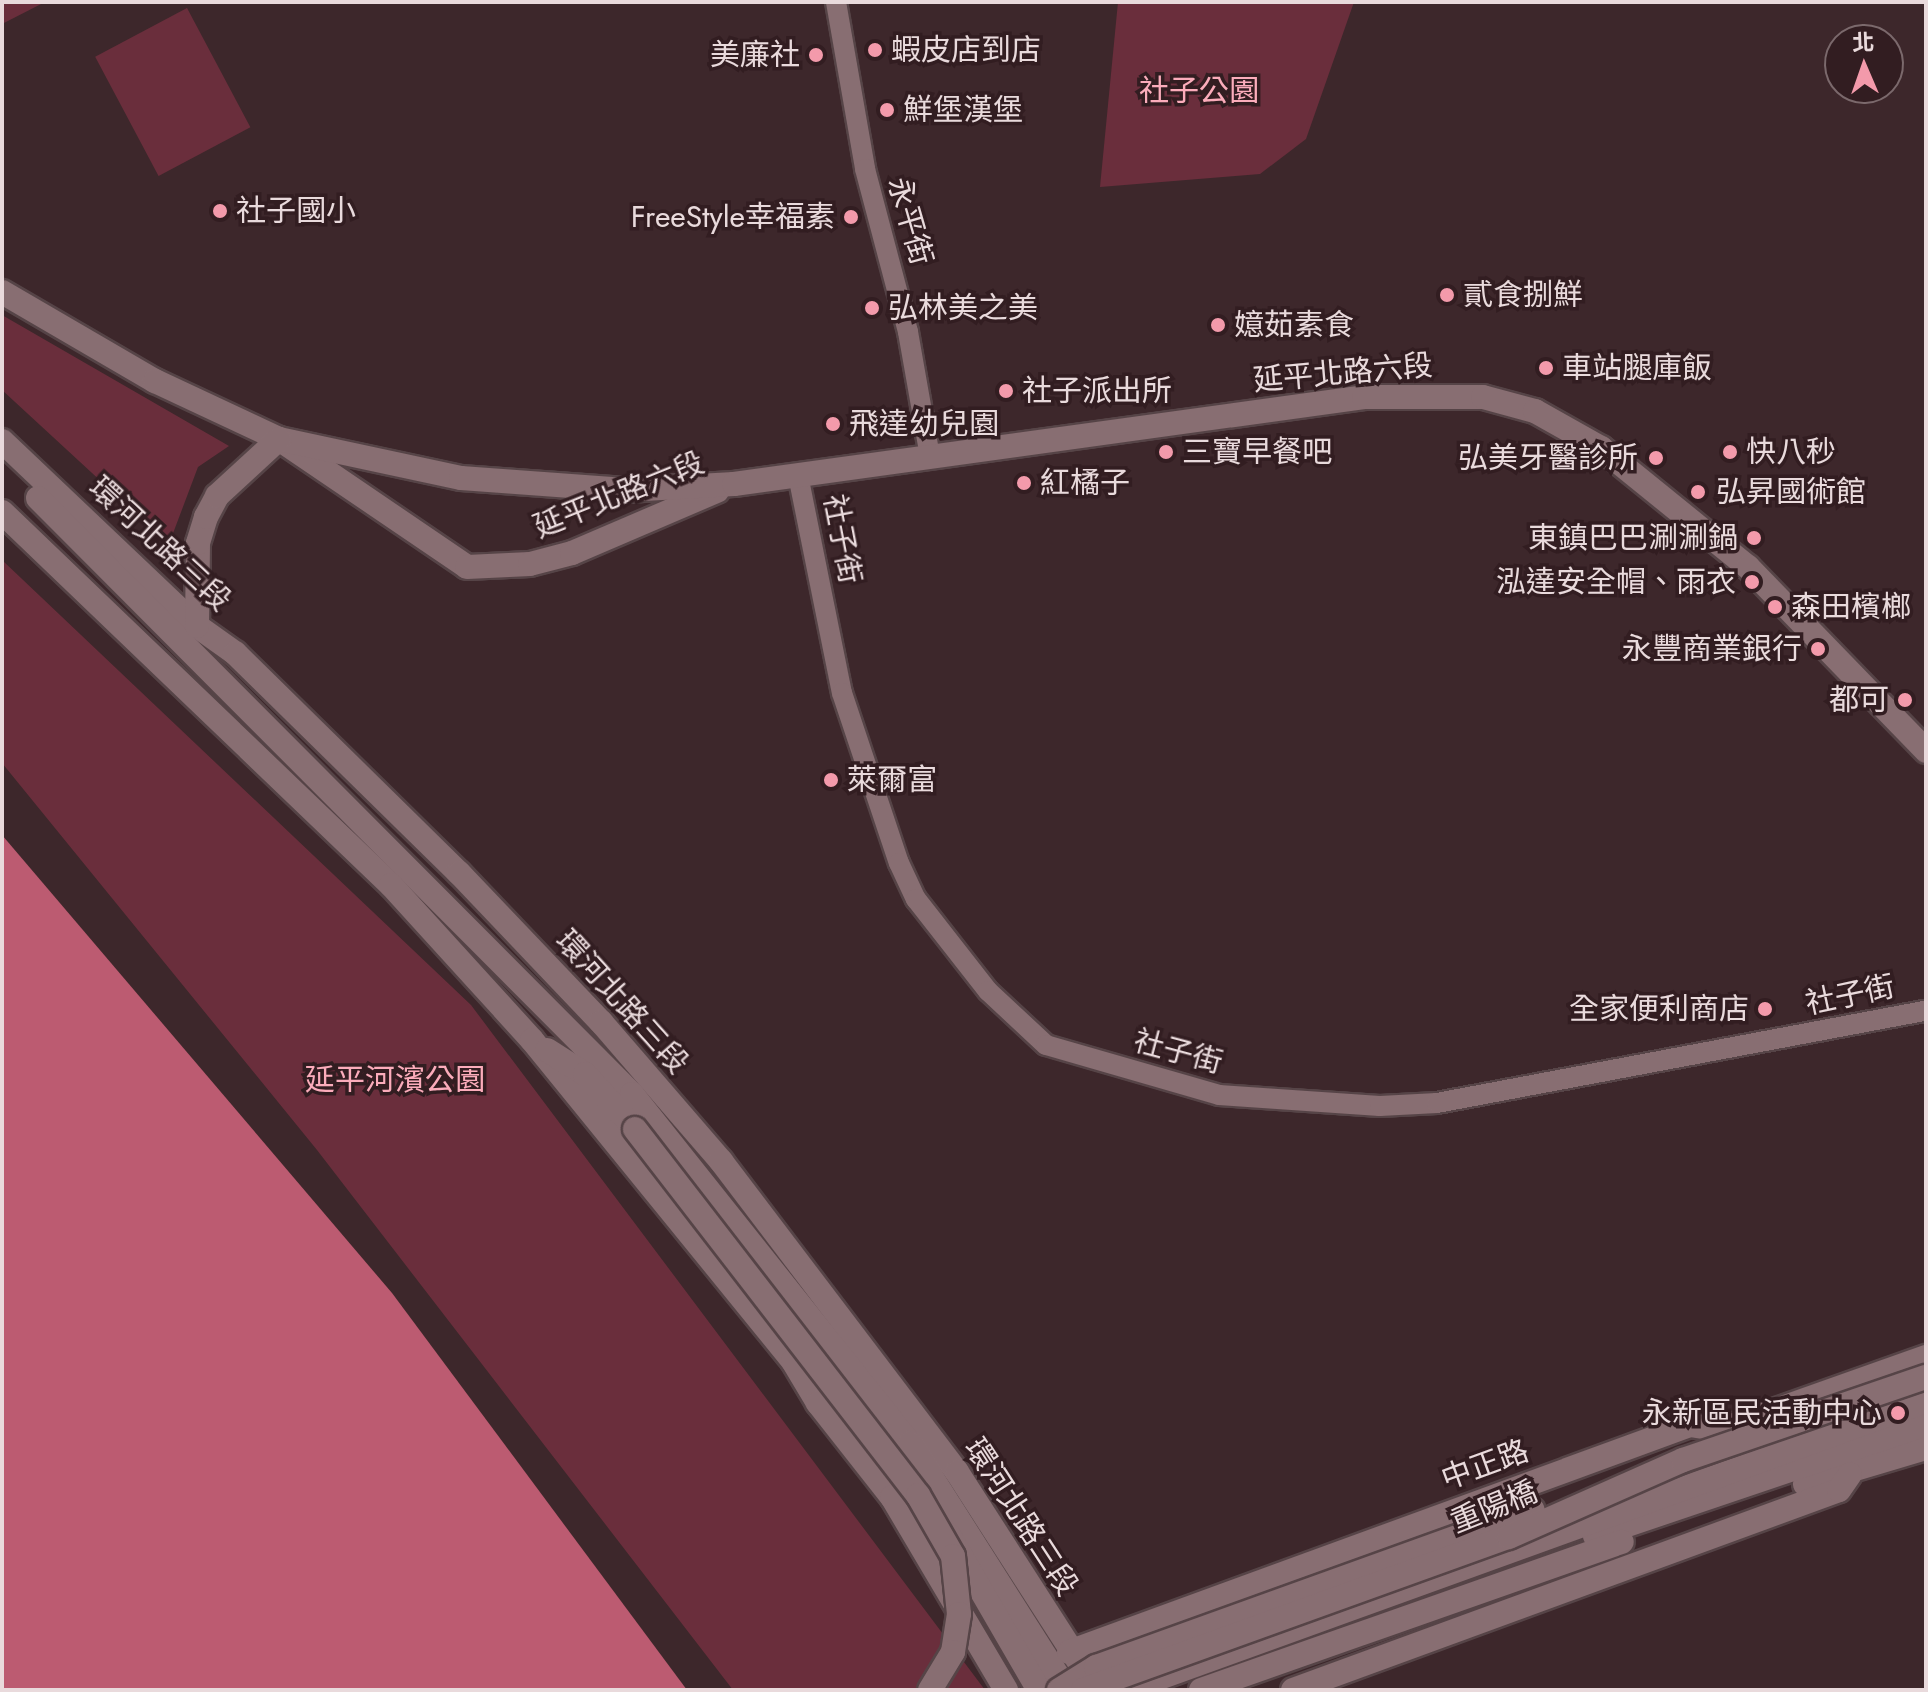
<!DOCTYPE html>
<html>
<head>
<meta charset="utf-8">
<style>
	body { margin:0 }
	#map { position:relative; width:1928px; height:1692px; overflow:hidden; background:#3d272b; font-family:Jost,"Noto Sans TC",sans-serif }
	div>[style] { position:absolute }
	.green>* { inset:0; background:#6a2e3c; transform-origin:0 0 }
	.water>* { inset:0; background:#bc5b71 }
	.roads { filter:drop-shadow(2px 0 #564447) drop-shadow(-2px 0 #564447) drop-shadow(0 2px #564447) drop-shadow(0 -2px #564447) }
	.street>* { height:20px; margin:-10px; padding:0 10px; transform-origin:10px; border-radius:10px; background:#886e72 }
	.secondary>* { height:24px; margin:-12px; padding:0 12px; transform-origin:12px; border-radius:12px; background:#886e72 }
	.bridges { filter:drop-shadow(2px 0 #564447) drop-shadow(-2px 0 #564447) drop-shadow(0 2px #564447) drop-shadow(0 -2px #564447) }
	.secondary-bridge>* { height:24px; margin:-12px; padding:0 12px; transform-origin:12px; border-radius:12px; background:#886e72 }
	.dots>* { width:22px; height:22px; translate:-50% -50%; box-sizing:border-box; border:4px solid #321d21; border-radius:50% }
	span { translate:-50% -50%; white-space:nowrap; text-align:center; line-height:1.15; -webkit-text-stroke:7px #321d21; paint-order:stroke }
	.poi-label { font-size:30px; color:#e9dadc }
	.left { translate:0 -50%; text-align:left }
	.right { translate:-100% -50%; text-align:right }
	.park-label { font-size:30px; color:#fbacbb }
	.street-label { font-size:30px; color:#e9dadc }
	.frame { position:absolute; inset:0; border:4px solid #e9dadc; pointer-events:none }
	.north { position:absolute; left:1824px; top:24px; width:80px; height:80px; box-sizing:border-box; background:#321d21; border:2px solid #7b696c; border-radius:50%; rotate:358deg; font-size:22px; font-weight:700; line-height:32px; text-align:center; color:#e9dadc }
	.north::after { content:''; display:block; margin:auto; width:28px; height:36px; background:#f39aab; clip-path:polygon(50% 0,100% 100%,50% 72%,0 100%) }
</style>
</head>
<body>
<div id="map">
	<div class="green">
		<i style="clip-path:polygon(2px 2px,45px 2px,2px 24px)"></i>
		<i style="clip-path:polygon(1118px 2px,1354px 2px,1306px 139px,1260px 174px,1100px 187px)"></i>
		<i style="left:187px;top:8px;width:135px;height:104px;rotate:62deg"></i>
		<i style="clip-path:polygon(2px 315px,229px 446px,198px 467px,169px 544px,2px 390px)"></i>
		<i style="clip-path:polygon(2px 560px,471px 1005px,985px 1690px,733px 1690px,317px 1150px,2px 763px)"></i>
	</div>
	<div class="water">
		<i style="clip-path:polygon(2px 835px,392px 1293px,687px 1690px,2px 1690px)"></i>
	</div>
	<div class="roads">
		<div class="street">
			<i style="left:836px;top:2px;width:169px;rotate:80.1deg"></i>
			<i style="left:865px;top:169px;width:169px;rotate:75.2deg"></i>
			<i style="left:908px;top:332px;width:127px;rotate:80deg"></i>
			<i style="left:798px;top:475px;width:222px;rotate:78.6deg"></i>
			<i style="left:842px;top:693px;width:179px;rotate:71.5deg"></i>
			<i style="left:899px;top:863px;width:40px;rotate:65deg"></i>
			<i style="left:916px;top:899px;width:117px;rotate:52deg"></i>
			<i style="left:988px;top:991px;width:79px;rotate:43deg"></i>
			<i style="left:1046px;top:1045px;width:180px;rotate:16.1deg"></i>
			<i style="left:1219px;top:1095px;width:161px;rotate:3.9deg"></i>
			<i style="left:1380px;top:1106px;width:57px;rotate:-3deg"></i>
			<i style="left:1437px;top:1103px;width:498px;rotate:-10.7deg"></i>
		</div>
		<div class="secondary">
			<i style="left:2px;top:292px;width:177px;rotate:30.2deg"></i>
			<i style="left:155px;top:381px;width:137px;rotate:25.1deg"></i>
			<i style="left:279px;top:439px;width:227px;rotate:34.2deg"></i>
			<i style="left:467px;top:567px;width:63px;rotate:-2.7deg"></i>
			<i style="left:530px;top:564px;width:43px;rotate:-14.7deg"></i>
			<i style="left:572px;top:553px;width:158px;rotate:-23.2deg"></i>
			<i style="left:279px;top:439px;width:186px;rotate:12.1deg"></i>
			<i style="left:461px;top:478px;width:165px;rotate:4.2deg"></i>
			<i style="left:626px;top:490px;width:108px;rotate:-3.2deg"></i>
			<i style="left:734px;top:484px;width:636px;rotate:-7.86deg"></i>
			<i style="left:1364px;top:397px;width:119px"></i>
			<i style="left:1483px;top:397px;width:54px;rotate:15.1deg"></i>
			<i style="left:1535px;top:411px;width:76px;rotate:29.3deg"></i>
			<i style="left:1601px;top:448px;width:189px;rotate:39deg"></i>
			<i style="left:1748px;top:567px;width:256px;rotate:45.9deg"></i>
			<i style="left:2px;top:441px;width:269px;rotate:43.5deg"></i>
			<i style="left:197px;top:626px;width:47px;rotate:35.4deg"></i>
			<i style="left:235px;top:653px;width:314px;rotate:44.5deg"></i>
			<i style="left:459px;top:873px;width:206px;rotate:46.4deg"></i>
			<i style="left:601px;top:1022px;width:184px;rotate:49.2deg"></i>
			<i style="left:721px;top:1161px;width:390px;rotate:52.8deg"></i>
			<i style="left:957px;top:1472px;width:259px;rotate:57.3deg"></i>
			<i style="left:38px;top:498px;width:841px;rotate:45.1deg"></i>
			<i style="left:632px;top:1094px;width:446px;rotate:51.5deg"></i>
			<i style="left:910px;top:1443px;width:293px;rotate:57.6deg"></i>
			<i style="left:2px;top:512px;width:539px;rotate:43.8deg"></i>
			<i style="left:391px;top:885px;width:210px;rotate:47.7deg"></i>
			<i style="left:532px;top:1040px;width:414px;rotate:50.9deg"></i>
			<i style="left:793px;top:1361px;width:49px;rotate:59.2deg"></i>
			<i style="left:818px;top:1403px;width:120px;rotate:51.8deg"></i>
			<i style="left:892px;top:1497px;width:224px;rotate:59.4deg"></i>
			<i style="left:197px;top:626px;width:83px;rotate:-89.3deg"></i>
			<i style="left:198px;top:543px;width:27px;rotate:-73deg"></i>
			<i style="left:206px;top:517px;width:24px;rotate:-62deg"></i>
			<i style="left:217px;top:496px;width:84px;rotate:-42.6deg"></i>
			<i style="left:547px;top:1050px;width:45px;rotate:32.3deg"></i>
			<i style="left:585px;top:1074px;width:74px;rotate:47.7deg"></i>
			<i style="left:1805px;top:1484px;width:126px;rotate:-16.6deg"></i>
			<i style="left:949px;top:1535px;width:179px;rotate:59.9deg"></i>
			<i style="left:1595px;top:1536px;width:349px;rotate:-18.7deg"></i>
			<i style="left:1069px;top:1652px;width:661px;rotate:-20.08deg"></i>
			<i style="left:1690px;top:1425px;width:30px;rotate:9deg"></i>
			<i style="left:1720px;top:1430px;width:219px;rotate:-19.5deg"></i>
			<i style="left:1126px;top:1690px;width:851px;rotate:-19.86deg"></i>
			<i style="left:1201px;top:1690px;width:446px;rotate:-19.4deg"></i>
			<i style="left:1293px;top:1690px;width:581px;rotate:-20.12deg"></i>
			<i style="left:1839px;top:1490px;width:19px;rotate:-55deg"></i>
		</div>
	</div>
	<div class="bridges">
		<div class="secondary-bridge">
			<i style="left:635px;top:1129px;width:463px;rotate:52.3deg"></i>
			<i style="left:918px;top:1495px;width:70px;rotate:60.2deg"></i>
			<i style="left:953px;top:1556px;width:58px;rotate:84.1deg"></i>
			<i style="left:959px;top:1614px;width:38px;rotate:99deg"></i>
			<i style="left:953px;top:1652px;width:44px;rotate:121.2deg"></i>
			<i style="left:1059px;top:1690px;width:44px;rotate:-31.9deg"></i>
			<i style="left:1096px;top:1667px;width:464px;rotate:-19.8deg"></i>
			<i style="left:1083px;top:1690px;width:453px;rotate:-19.8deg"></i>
			<i style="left:1509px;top:1537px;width:190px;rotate:-23.9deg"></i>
			<i style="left:1683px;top:1460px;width:257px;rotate:-18.9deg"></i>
		</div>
	</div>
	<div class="dots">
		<i style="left:875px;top:50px;background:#f39aab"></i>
		<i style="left:816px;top:55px;background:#f39aab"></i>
		<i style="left:887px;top:110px;background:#f39aab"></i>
		<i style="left:220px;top:211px;background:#f39aab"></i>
		<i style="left:851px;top:217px;background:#f39aab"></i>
		<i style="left:1447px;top:295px;background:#f39aab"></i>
		<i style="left:872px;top:308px;background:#f39aab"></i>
		<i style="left:1218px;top:325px;background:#f39aab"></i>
		<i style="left:1546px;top:368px;background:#f39aab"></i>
		<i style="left:1006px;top:391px;background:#f39aab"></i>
		<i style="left:833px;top:424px;background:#f39aab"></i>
		<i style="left:1166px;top:452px;background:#f39aab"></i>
		<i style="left:1730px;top:452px;background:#f39aab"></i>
		<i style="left:1656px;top:458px;background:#f39aab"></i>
		<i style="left:1024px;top:483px;background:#f39aab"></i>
		<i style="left:1698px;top:492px;background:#f39aab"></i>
		<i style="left:1754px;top:538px;background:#f39aab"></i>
		<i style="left:1752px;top:582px;background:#f39aab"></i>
		<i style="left:1775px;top:607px;background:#f39aab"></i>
		<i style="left:1818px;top:649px;background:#f39aab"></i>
		<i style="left:1905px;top:700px;background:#f39aab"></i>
		<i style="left:831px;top:780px;background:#f39aab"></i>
		<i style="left:1765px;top:1009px;background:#f39aab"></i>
		<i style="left:1898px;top:1413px;background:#f39aab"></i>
	</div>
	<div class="poi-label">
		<span class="left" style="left:891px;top:50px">蝦皮店到店</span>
		<span class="right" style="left:800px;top:55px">美廉社</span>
		<span class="left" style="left:903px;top:110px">鮮堡漢堡</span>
		<span class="left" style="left:236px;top:211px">社子國小</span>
		<span class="right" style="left:835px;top:217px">FreeStyle幸福素</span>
		<span class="left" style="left:1463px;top:295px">貳食捌鮮</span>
		<span class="left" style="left:888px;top:308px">弘林美之美</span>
		<span class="left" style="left:1234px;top:325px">嬑茹素食</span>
		<span class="left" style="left:1562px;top:368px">車站腿庫飯</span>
		<span class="left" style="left:1022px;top:391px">社子派出所</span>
		<span class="left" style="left:849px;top:424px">飛達幼兒園</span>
		<span class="left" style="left:1182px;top:452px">三寶早餐吧</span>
		<span class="left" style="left:1746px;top:452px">快八秒</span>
		<span class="right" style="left:1638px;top:458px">弘美牙醫診所</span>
		<span class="left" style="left:1040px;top:483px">紅橘子</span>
		<span class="left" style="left:1716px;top:492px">弘昇國術館</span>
		<span class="right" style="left:1738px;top:538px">東鎮巴巴涮涮鍋</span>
		<span class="right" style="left:1736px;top:582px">泓達安全帽、雨衣</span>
		<span class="left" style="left:1791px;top:607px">森田檳榔</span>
		<span class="right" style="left:1802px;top:649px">永豐商業銀行</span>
		<span class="right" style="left:1889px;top:700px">都可</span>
		<span class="left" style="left:847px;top:780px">萊爾富</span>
		<span class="right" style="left:1749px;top:1009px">全家便利商店</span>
		<span class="right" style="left:1882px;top:1413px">永新區民活動中心</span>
	</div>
	<div class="park-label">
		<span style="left:1199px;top:91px">社子公園</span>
		<span style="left:395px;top:1080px">延平河濱公園</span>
	</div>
	<div class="street-label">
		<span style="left:910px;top:221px;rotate:74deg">永平街</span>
		<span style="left:1343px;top:373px;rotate:-5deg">延平北路六段</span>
		<span style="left:619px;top:495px;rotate:-22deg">延平北路六段</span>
		<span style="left:842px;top:539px;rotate:79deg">社子街</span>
		<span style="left:160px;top:544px;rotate:43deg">環河北路三段</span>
		<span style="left:1850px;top:995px;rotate:-12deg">社子街</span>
		<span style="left:622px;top:1002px;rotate:48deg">環河北路三段</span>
		<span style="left:1178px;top:1052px;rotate:15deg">社子街</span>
		<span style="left:1485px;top:1465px;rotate:-20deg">中正路</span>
		<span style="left:1494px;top:1507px;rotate:-22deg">重陽橋</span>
		<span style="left:1021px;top:1517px;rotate:57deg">環河北路三段</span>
	</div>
	<div class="frame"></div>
	<div class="north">北</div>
</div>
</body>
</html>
